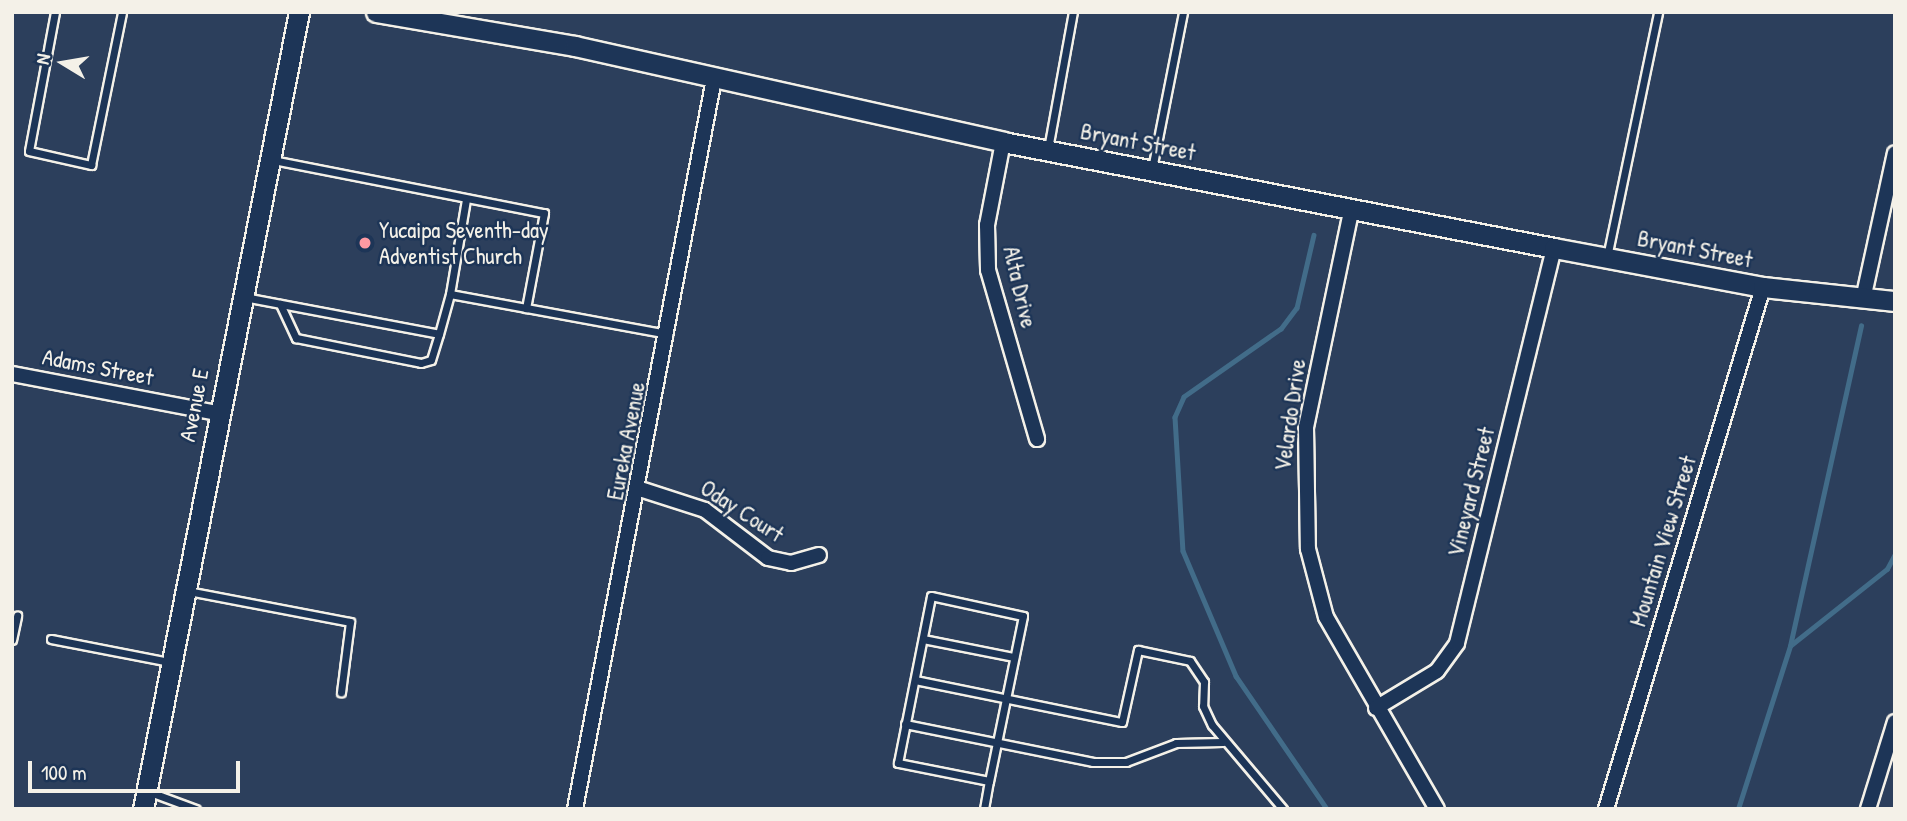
<!DOCTYPE html>
<html>
<head>
<meta charset="utf-8">
<style>
	body { margin:0 }
	#map { position:relative; width:1907px; height:821px; overflow:hidden; background:#2c3f5c; font-family:"Patrick Hand",sans-serif }
	div>[style] { position:absolute }
	.stream>* { height:4.5px; margin:-2.25px; padding:0 2.25px; transform-origin:2.25px; border-radius:2.25px; background:#426c89 }
	.roads { filter:drop-shadow(2px 0 #f4f1e8) drop-shadow(-2px 0 #f4f1e8) drop-shadow(0 2px #f4f1e8) drop-shadow(0 -2px #f4f1e8) }
	.lane>* { height:7px; margin:-3.5px; padding:0 3.5px; transform-origin:3.5px; border-radius:3.5px; background:#1d3557 }
	.street>* { height:14px; margin:-7px; padding:0 7px; transform-origin:7px; border-radius:7px; background:#1d3557 }
	.secondary>* { height:19px; margin:-9.5px; padding:0 9.5px; transform-origin:9.5px; border-radius:9.5px; background:#1d3557 }
	.dots>* { width:19px; height:19px; translate:-50% -50%; box-sizing:border-box; border:4px solid #1d3557; border-radius:50% }
	span { translate:-50% -50%; white-space:nowrap; text-align:center; line-height:1.15; -webkit-text-stroke:5px #1d3557; paint-order:stroke }
	.street-label { font-size:23px; color:#f4f1e8 }
	.poi-label { font-size:23px; color:#f4f1e8 }
	.left { translate:0 -50%; text-align:left }
	.frame { position:absolute; inset:0; border:14px solid #f4f1e8; pointer-events:none }
	.north { position:absolute; left:28px; top:28px; width:70px; height:70px; -webkit-text-stroke:5px #1d3557; paint-order:stroke; rotate:281deg; font-size:19px; font-weight:700; line-height:28px; text-align:center; color:#f4f1e8 }
	.north::after { content:''; display:block; margin:auto; width:24px; height:32px; background:#f4f1e8; clip-path:polygon(50% 0,100% 100%,50% 72%,0 100%) }
	.scale { position:absolute; left:28px; top:761px; width:212px; height:32px; box-sizing:border-box; border:4px solid #f4f1e8; border-top:0; padding-left:9px; font-size:21px; line-height:24px; white-space:nowrap; color:#f4f1e8; -webkit-text-stroke:5px #1d3557; paint-order:stroke }
</style>
</head>
<body>
<div id="map">
	<div class="stream">
		<i style="left:1314px;top:235px;width:75px;rotate:103.1deg"></i>
		<i style="left:1297px;top:308px;width:26px;rotate:127deg"></i>
		<i style="left:1281px;top:329px;width:118px;rotate:145deg"></i>
		<i style="left:1184px;top:397px;width:22px;rotate:114deg"></i>
		<i style="left:1175px;top:417px;width:134px;rotate:86.6deg"></i>
		<i style="left:1183px;top:551px;width:136px;rotate:67deg"></i>
		<i style="left:1236px;top:676px;width:161px;rotate:55.6deg"></i>
		<i style="left:1791px;top:645px;width:122px;rotate:-38.4deg"></i>
		<i style="left:1887px;top:569px;width:17px;rotate:-62deg"></i>
		<i style="left:1738px;top:809px;width:171px;rotate:-72.3deg"></i>
		<i style="left:1790px;top:646px;width:328px;rotate:-77.5deg"></i>
	</div>
	<div class="roads">
		<div class="lane">
			<i style="left:55px;top:12px;width:141px;rotate:100.6deg"></i>
			<i style="left:29px;top:151px;width:64px;rotate:12.7deg"></i>
			<i style="left:91px;top:165px;width:156px;rotate:-78.5deg"></i>
			<i style="left:1048px;top:149px;width:139px;rotate:-79.7deg"></i>
			<i style="left:273px;top:160px;width:276px;rotate:11.1deg"></i>
			<i style="left:544px;top:213px;width:97px;rotate:100.7deg"></i>
			<i style="left:1152px;top:169px;width:160px;rotate:-78.8deg"></i>
			<i style="left:1607px;top:257px;width:250px;rotate:-78.2deg"></i>
			<i style="left:450px;top:294px;width:96px;rotate:-80.4deg"></i>
			<i style="left:244px;top:297px;width:198px;rotate:10.7deg"></i>
			<i style="left:439px;top:334px;width:41px;rotate:-74.6deg"></i>
			<i style="left:450px;top:294px;width:222px;rotate:10.4deg"></i>
			<i style="left:280px;top:304px;width:38px;rotate:65deg"></i>
			<i style="left:296px;top:338px;width:127px;rotate:11.3deg"></i>
			<i style="left:421px;top:363px;width:10px;rotate:-17deg"></i>
			<i style="left:431px;top:360px;width:27px;rotate:-73deg"></i>
			<i style="left:188px;top:591px;width:165px;rotate:10.8deg"></i>
			<i style="left:350px;top:622px;width:71px;rotate:97.3deg"></i>
			<i style="left:931px;top:596px;width:94px;rotate:12.3deg"></i>
			<i style="left:1023px;top:616px;width:168px;rotate:101.6deg"></i>
			<i style="left:989px;top:781px;width:93px;rotate:-168.8deg"></i>
			<i style="left:898px;top:763px;width:170px;rotate:-78.8deg"></i>
			<i style="left:51px;top:639px;width:120px;rotate:11deg"></i>
			<i style="left:923px;top:639px;width:93px;rotate:11.2deg"></i>
			<i style="left:12px;top:640px;width:25px;rotate:-78deg"></i>
			<i style="left:915px;top:680px;width:211px;rotate:11.5deg"></i>
			<i style="left:1122px;top:722px;width:74px;rotate:-77.5deg"></i>
			<i style="left:1138px;top:650px;width:53px;rotate:11.9deg"></i>
			<i style="left:1190px;top:661px;width:25px;rotate:56deg"></i>
			<i style="left:1204px;top:682px;width:24px;rotate:92deg"></i>
			<i style="left:1203px;top:706px;width:21px;rotate:65deg"></i>
			<i style="left:1212px;top:725px;width:110px;rotate:49.8deg"></i>
			<i style="left:905px;top:724px;width:192px;rotate:11.4deg"></i>
			<i style="left:1093px;top:762px;width:33px"></i>
			<i style="left:1126px;top:762px;width:53px;rotate:-20.8deg"></i>
			<i style="left:1176px;top:743px;width:47px;rotate:-1.2deg"></i>
			<i style="left:147px;top:791px;width:52px;rotate:20.2deg"></i>
			<i style="left:984px;top:809px;width:28px;rotate:-80deg"></i>
		</div>
		<div class="street">
			<i style="left:1003px;top:142px;width:85px;rotate:100.9deg"></i>
			<i style="left:987px;top:225px;width:45px;rotate:88.7deg"></i>
			<i style="left:988px;top:270px;width:176px;rotate:73.8deg"></i>
			<i style="left:1352px;top:207px;width:225px;rotate:101.8deg"></i>
			<i style="left:1306px;top:427px;width:122px;rotate:89.1deg"></i>
			<i style="left:1308px;top:549px;width:70px;rotate:75.2deg"></i>
			<i style="left:1326px;top:617px;width:222px;rotate:60deg"></i>
			<i style="left:1864px;top:295px;width:145px;rotate:-77.7deg"></i>
			<i style="left:12px;top:374px;width:209px;rotate:10.8deg"></i>
			<i style="left:640px;top:489px;width:68px;rotate:17.9deg"></i>
			<i style="left:705px;top:510px;width:79px;rotate:37.3deg"></i>
			<i style="left:768px;top:558px;width:24px;rotate:12deg"></i>
			<i style="left:791px;top:563px;width:29px;rotate:-16deg"></i>
			<i style="left:1376px;top:708px;width:71px;rotate:-31.2deg"></i>
			<i style="left:1437px;top:671px;width:34px;rotate:-54deg"></i>
			<i style="left:1457px;top:643px;width:407px;rotate:-76.2deg"></i>
			<i style="left:575px;top:809px;width:743px;rotate:-79.22deg"></i>
			<i style="left:1606px;top:809px;width:545px;rotate:-73.26deg"></i>
			<i style="left:1868px;top:809px;width:91px;rotate:-72.8deg"></i>
		</div>
		<div class="secondary">
			<i style="left:376px;top:12px;width:202px;rotate:9.7deg"></i>
			<i style="left:575px;top:46px;width:439px;rotate:12.6deg"></i>
			<i style="left:1003px;top:142px;width:561px;rotate:10.89deg"></i>
			<i style="left:1554px;top:248px;width:213px;rotate:10.6deg"></i>
			<i style="left:1763px;top:287px;width:133px;rotate:6.1deg"></i>
			<i style="left:143px;top:809px;width:812px;rotate:-78.93deg"></i>
		</div>
	</div>
	<div class="dots">
		<i style="left:365px;top:243px;background:#ff9aa2"></i>
	</div>
	<div class="street-label">
		<span style="left:1138px;top:142px;rotate:11deg">Bryant Street</span>
		<span style="left:1695px;top:249px;rotate:11deg">Bryant Street</span>
		<span style="left:1020px;top:287px;rotate:77deg">Alta Drive</span>
		<span style="left:98px;top:367px;rotate:11deg">Adams Street</span>
		<span style="left:194px;top:405px;rotate:-79deg">Avenue E</span>
		<span style="left:1290px;top:415px;rotate:-82deg">Velardo Drive</span>
		<span style="left:626px;top:441px;rotate:-79deg">Eureka Avenue</span>
		<span style="left:1471px;top:492px;rotate:-76deg">Vineyard Street</span>
		<span style="left:742px;top:511px;rotate:33deg">Oday Court</span>
		<span style="left:1663px;top:541px;rotate:-73deg">Mountain View Street</span>
	</div>
	<div class="poi-label">
		<span class="left" style="left:379px;top:243px">Yucaipa Seventh-day<br>Adventist Church</span>
	</div>
	<div class="frame"></div>
	<div class="north">N</div>
	<div class="scale">100 m</div>
</div>
</body>
</html>
